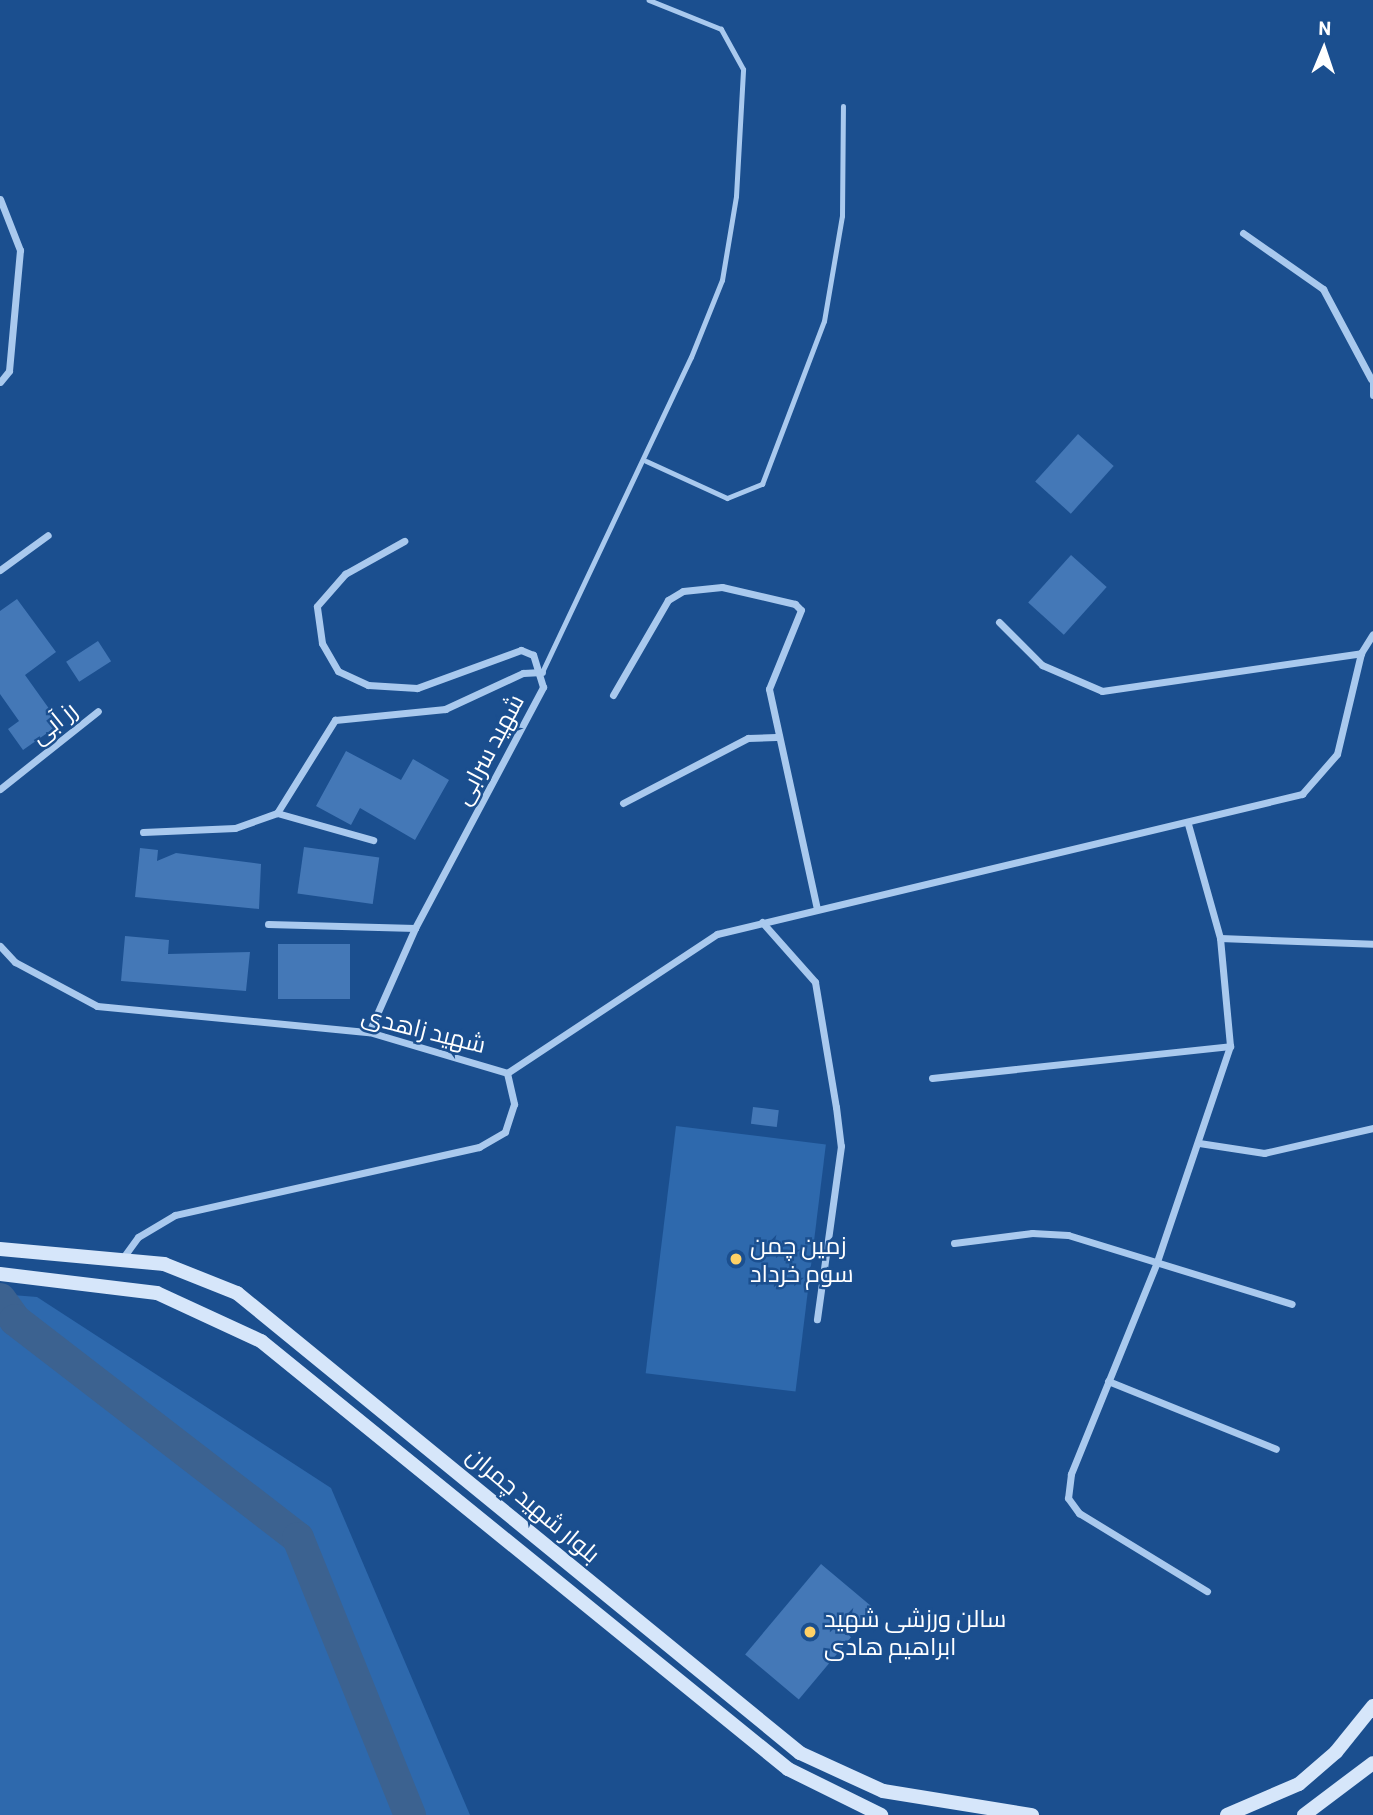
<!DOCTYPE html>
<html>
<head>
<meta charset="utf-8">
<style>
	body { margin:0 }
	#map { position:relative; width:1373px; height:1815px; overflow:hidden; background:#1b4f8f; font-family:Barlow,Cairo,sans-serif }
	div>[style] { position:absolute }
	.green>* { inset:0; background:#2e69ad; transform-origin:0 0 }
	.river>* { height:32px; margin:-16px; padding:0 16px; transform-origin:16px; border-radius:16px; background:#3c6290 }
	.building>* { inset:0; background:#4478b7; transform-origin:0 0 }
	.lane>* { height:5px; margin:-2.5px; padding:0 2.5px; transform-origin:2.5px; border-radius:2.5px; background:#a9c9ee }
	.street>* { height:7px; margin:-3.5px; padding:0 3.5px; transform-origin:3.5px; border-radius:3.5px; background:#a9c9ee }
	.secondary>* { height:14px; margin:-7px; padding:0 7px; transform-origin:7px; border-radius:7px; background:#d6e6fa }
	.dots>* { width:19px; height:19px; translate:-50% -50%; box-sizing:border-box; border:4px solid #1b4f8f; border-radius:50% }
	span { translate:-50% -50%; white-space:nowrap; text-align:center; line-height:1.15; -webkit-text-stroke:5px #1b4f8f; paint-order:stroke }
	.street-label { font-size:24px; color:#fff }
	.poi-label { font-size:24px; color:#fff }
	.left { translate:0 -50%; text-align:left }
	.north { position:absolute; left:1289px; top:14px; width:70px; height:70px; -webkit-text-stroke:5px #1b4f8f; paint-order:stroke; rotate:2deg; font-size:19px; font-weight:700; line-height:28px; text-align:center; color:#fff }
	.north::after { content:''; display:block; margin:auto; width:24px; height:32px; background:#fff; clip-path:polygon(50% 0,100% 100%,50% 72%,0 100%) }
</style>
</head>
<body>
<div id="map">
	<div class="green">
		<i style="left:676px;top:1126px;width:151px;height:249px;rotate:7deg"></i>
		<i style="clip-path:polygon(0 1294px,37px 1297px,331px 1488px,470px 1815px,0 1815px)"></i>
	</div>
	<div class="river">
		<i style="left:0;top:1299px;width:26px;rotate:54deg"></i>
		<i style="left:15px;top:1320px;width:357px;rotate:37.6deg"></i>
		<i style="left:298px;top:1538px;width:299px;rotate:68deg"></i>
	</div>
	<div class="building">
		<i style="left:1078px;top:434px;width:48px;height:64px;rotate:42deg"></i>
		<i style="left:1071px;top:555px;width:48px;height:64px;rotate:42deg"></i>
		<i style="clip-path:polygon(17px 599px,56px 652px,25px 675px,60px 724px,23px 750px,8px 729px,19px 721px,0 694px,0 611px)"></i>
		<i style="left:98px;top:641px;width:24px;height:38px;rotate:57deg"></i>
		<i style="clip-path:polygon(346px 751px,401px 780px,413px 759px,449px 780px,415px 840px,360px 808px,351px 825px,316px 806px)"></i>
		<i style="left:304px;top:847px;width:76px;height:47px;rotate:8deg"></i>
		<i style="clip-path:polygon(140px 848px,158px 850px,157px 861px,176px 853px,261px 864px,259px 909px,135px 897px)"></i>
		<i style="clip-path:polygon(125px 936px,169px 940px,168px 954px,250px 952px,246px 991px,121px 981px)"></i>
		<i style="left:278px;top:944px;width:72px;height:55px"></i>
		<i style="left:753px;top:1107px;width:26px;height:17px;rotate:7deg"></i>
		<i style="left:821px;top:1564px;width:70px;height:118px;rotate:40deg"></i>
	</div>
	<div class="lane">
		<i style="left:646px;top:461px;width:89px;rotate:24.6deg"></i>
		<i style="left:727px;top:498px;width:38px;rotate:-22deg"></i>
		<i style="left:762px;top:484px;width:174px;rotate:-69.2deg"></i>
		<i style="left:824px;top:321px;width:107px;rotate:-80.3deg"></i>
		<i style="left:842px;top:216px;width:110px;rotate:-89.5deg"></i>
		<i style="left:542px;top:672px;width:348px;rotate:-64.7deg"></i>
		<i style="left:691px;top:357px;width:83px;rotate:-68.1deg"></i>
		<i style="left:722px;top:280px;width:85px;rotate:-80.5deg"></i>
		<i style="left:736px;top:196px;width:127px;rotate:-86.8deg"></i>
		<i style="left:743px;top:69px;width:46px;rotate:-118.8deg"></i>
		<i style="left:721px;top:29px;width:78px;rotate:-158.1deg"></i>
	</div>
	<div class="street">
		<i style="left:0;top:199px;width:55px;rotate:68.6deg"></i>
		<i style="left:20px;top:250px;width:121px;rotate:95.2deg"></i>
		<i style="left:9px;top:371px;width:14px;rotate:129deg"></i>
		<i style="left:1243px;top:233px;width:98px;rotate:35deg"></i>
		<i style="left:1323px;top:289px;width:102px;rotate:61.9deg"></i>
		<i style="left:1373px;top:379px;width:16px;rotate:90deg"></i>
		<i style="left:0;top:570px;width:59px;rotate:-36.1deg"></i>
		<i style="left:999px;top:622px;width:61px;rotate:45deg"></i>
		<i style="left:1042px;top:665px;width:65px;rotate:23.4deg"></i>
		<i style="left:1102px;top:691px;width:262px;rotate:-8.3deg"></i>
		<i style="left:613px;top:695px;width:110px;rotate:-59.9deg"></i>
		<i style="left:668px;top:600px;width:17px;rotate:-31deg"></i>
		<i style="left:683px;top:591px;width:39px;rotate:-6deg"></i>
		<i style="left:722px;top:587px;width:75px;rotate:13.1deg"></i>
		<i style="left:795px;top:604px;width:8px;rotate:45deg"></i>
		<i style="left:801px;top:610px;width:85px;rotate:112.1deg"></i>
		<i style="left:769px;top:689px;width:225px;rotate:77.7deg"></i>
		<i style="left:0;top:789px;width:125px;rotate:-38.5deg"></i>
		<i style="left:623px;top:803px;width:141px;rotate:-27.5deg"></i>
		<i style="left:748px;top:738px;width:28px;rotate:-2deg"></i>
		<i style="left:277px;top:813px;width:100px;rotate:15.7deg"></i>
		<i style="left:1188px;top:824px;width:118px;rotate:74.3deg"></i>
		<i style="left:1220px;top:938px;width:108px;rotate:84.7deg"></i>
		<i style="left:1230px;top:1046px;width:228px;rotate:108.7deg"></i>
		<i style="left:1157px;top:1262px;width:229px;rotate:112.1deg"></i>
		<i style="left:1071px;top:1474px;width:24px;rotate:97deg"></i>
		<i style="left:1068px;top:1498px;width:19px;rotate:54deg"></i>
		<i style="left:1079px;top:1513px;width:150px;rotate:31.4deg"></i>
		<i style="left:143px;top:832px;width:92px;rotate:-2.5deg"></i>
		<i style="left:235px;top:828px;width:45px;rotate:-19.7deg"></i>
		<i style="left:277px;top:813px;width:110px;rotate:-58.1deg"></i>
		<i style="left:335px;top:720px;width:111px;rotate:-5.7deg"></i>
		<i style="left:445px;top:709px;width:86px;rotate:-24.8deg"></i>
		<i style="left:523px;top:673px;width:19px;rotate:-3deg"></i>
		<i style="left:762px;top:922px;width:80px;rotate:48.5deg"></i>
		<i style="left:815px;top:982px;width:127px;rotate:80.5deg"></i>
		<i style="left:836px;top:1107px;width:39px;rotate:83deg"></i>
		<i style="left:841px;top:1146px;width:175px;rotate:97.9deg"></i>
		<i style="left:268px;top:924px;width:147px;rotate:1.6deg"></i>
		<i style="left:1220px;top:938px;width:153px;rotate:2.2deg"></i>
		<i style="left:0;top:946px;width:22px;rotate:47deg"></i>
		<i style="left:15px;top:962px;width:93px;rotate:28.2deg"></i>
		<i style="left:97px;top:1006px;width:273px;rotate:5.5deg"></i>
		<i style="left:369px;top:1032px;width:144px;rotate:16.5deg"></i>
		<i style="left:507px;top:1073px;width:32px;rotate:77deg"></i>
		<i style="left:514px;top:1104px;width:29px;rotate:108deg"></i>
		<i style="left:505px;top:1132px;width:30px;rotate:150deg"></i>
		<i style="left:479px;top:1147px;width:312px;rotate:167.4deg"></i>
		<i style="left:175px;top:1215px;width:43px;rotate:149.3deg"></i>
		<i style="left:138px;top:1237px;width:29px;rotate:126deg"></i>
		<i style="left:369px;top:1032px;width:114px;rotate:-66.1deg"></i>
		<i style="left:415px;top:928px;width:273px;rotate:-62deg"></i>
		<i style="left:543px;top:687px;width:34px;rotate:-107deg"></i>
		<i style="left:533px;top:655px;width:13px;rotate:-157deg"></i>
		<i style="left:521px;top:650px;width:111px;rotate:159.9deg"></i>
		<i style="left:417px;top:688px;width:49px;rotate:-176.5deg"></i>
		<i style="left:368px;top:685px;width:33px;rotate:-155deg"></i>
		<i style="left:338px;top:671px;width:32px;rotate:-120deg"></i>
		<i style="left:322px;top:643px;width:37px;rotate:-98deg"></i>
		<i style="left:317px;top:606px;width:43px;rotate:-48.8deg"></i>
		<i style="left:345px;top:574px;width:68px;rotate:-29.2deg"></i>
		<i style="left:507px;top:1073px;width:252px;rotate:-33.5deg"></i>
		<i style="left:717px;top:934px;width:602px;rotate:-13.46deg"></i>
		<i style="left:1302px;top:794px;width:53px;rotate:-48.8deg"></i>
		<i style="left:1337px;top:754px;width:104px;rotate:-76.6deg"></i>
		<i style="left:1361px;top:653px;width:22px;rotate:-58deg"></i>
		<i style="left:932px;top:1078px;width:300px;rotate:-6.1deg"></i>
		<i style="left:1199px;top:1143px;width:66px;rotate:8.7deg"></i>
		<i style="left:1264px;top:1153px;width:112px;rotate:-12.9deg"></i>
		<i style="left:954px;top:1243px;width:79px;rotate:-7.3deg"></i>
		<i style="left:1032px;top:1233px;width:36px;rotate:3deg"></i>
		<i style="left:1068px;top:1235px;width:234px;rotate:17.1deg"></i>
		<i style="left:1108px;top:1381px;width:181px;rotate:22deg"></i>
	</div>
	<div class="secondary">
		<i style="left:0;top:1249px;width:165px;rotate:5.2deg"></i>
		<i style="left:164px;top:1264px;width:79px;rotate:21.7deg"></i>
		<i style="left:237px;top:1293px;width:727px;rotate:39.25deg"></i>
		<i style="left:800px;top:1753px;width:91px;rotate:24.6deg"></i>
		<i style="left:883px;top:1791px;width:151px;rotate:9.2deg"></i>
		<i style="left:0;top:1274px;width:158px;rotate:6.9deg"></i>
		<i style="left:157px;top:1293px;width:115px;rotate:24.8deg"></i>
		<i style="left:261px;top:1341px;width:679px;rotate:39.08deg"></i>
		<i style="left:788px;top:1769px;width:104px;rotate:26.3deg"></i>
		<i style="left:1227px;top:1815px;width:78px;rotate:-23.3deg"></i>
		<i style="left:1299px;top:1784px;width:49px;rotate:-40.9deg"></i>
		<i style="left:1336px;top:1752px;width:59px;rotate:-51.2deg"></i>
		<i style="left:1304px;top:1815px;width:86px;rotate:-37deg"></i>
	</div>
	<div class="dots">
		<i style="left:736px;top:1259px;background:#ffd166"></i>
		<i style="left:810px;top:1632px;background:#ffd166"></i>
	</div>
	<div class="street-label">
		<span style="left:53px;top:722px;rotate:-39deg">رز آبی</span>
		<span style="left:488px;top:749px;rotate:-62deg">شهید سرابی</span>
		<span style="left:424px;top:1029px;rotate:14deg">شهید زاهدی</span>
		<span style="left:534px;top:1504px;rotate:40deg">بلوار شهید چمران</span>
	</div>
	<div class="poi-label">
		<span class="left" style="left:750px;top:1259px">زمین چمن<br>سوم خرداد</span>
		<span class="left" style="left:824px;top:1632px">سالن ورزشی شهید<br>ابراهیم هادی</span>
	</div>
	<div class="north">N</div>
</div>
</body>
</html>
